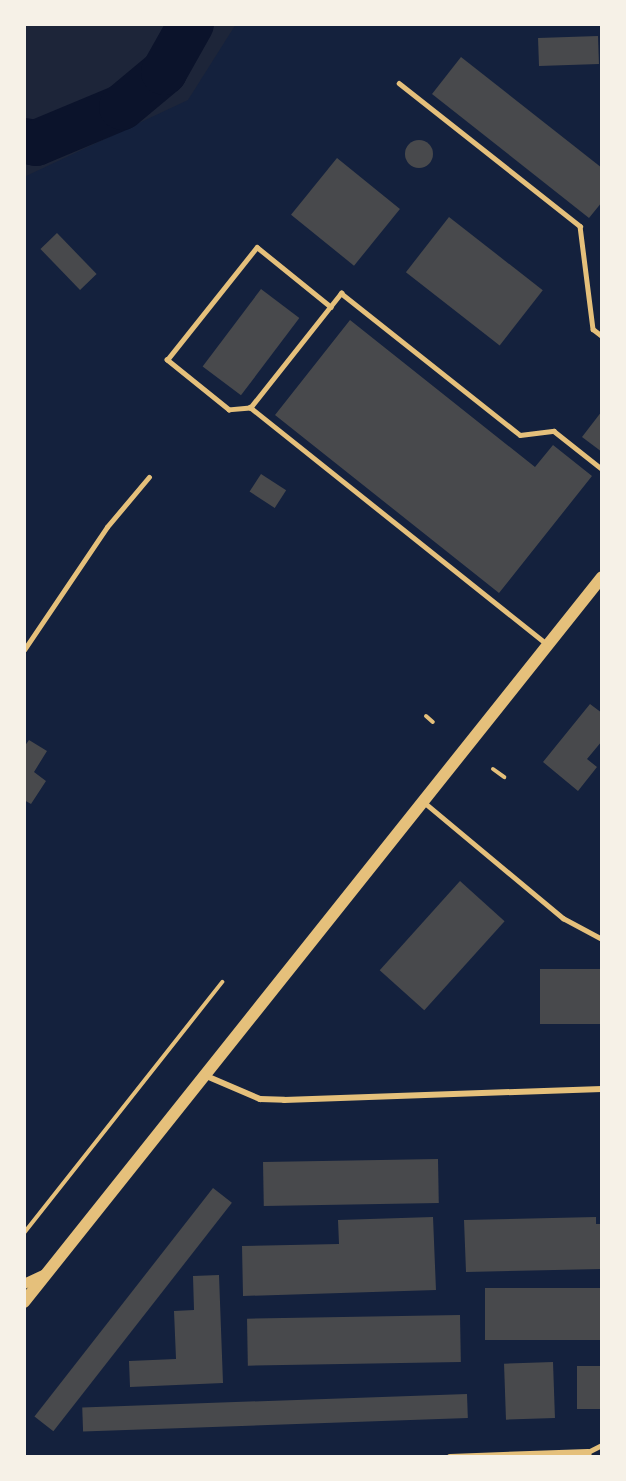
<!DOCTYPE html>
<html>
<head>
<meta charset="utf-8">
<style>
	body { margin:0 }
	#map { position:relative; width:626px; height:1481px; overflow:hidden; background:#14213d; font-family:Manrope,sans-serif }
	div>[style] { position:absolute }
	.green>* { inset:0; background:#1d2539 }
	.river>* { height:46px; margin:-23px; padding:0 23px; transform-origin:23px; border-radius:23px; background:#0b132b }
	.building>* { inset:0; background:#48494c; transform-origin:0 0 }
	.round { border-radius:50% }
	.path>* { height:4px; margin:-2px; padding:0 2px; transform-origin:2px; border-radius:2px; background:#e5c07b }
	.service>* { height:4.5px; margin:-2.25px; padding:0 2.25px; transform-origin:2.25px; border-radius:2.25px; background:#e5c07b }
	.minor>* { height:6px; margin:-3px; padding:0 3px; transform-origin:3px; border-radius:3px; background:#e5c07b }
	.tertiary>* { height:10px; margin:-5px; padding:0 5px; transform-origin:5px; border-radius:5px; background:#e5c07b }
	.secondary>* { height:12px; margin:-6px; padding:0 6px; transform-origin:6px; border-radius:6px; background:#e5c07b }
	span { translate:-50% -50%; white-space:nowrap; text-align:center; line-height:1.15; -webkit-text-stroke:5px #f6f1e7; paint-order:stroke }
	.frame { position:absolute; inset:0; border:26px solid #f6f1e7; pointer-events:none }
</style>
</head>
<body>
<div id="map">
	<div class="green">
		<i style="clip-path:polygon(24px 24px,236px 24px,188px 100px,24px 177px)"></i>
	</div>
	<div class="river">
		<i style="left:24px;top:141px;width:12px;rotate:9deg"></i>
		<i style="left:36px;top:143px;width:93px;rotate:-22.7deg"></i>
		<i style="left:122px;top:107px;width:55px;rotate:-39.8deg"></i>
		<i style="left:164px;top:72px;width:55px;rotate:-60.6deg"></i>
	</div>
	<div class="building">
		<i style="left:598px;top:36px;width:28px;height:60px;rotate:88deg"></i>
		<i style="clip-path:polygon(461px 57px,602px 168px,602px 202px,589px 218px,432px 94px)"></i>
		<i class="round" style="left:405px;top:140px;width:28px;height:28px"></i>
		<i style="left:337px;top:158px;width:81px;height:73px;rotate:39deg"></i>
		<i style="left:449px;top:217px;width:119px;height:70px;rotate:38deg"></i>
		<i style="left:57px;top:233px;width:57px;height:23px;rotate:46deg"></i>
		<i style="left:261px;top:289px;width:48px;height:97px;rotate:37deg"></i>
		<i style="clip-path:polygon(350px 320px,535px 467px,553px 445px,592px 476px,499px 593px,275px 415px)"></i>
		<i style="clip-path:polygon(602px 411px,602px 452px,582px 437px)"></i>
		<i style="left:261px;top:474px;width:30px;height:21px;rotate:33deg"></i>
		<i style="clip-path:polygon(590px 704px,602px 713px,602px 741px,587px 759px,597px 767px,578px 791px,543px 762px)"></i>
		<i style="clip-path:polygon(29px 740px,47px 751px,34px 772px,46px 781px,31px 804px,24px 800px,24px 747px)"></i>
		<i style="left:460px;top:881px;width:60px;height:120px;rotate:42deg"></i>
		<i style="left:602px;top:969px;width:55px;height:62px;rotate:90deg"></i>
		<i style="left:438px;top:1159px;width:44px;height:175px;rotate:89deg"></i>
		<i style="left:213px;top:1188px;width:24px;height:290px;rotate:38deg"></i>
		<i style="clip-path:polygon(433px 1217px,436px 1290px,243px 1296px,242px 1246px,339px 1244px,338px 1220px)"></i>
		<i style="clip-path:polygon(596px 1217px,596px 1224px,602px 1224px,602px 1269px,466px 1272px,464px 1220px)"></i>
		<i style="clip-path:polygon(219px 1275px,223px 1383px,130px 1387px,129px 1361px,176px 1359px,174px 1311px,194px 1310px,193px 1276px)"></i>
		<i style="left:602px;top:1288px;width:52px;height:117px;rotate:90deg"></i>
		<i style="left:460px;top:1315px;width:47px;height:213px;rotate:89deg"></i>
		<i style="left:553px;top:1362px;width:56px;height:49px;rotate:88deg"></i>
		<i style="left:602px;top:1366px;width:43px;height:25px;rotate:90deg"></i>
		<i style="left:467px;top:1394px;width:24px;height:385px;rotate:88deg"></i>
	</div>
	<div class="path">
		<i style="left:426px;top:716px;width:9px;rotate:41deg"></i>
		<i style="left:493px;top:769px;width:14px;rotate:36deg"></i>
		<i style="left:24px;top:1233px;width:320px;rotate:-51.7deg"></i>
	</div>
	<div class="service">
		<i style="left:399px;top:83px;width:231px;rotate:38.3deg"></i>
		<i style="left:580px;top:226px;width:104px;rotate:82.8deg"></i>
		<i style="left:593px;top:329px;width:11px;rotate:38deg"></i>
		<i style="left:250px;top:408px;width:21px;rotate:175deg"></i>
		<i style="left:229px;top:410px;width:80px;rotate:-141.1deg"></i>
		<i style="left:167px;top:360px;width:144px;rotate:-51.5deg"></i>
		<i style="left:257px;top:247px;width:95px;rotate:39deg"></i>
		<i style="left:546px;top:644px;width:379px;rotate:-141.4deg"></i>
		<i style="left:250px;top:408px;width:147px;rotate:-51.6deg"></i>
		<i style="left:341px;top:293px;width:228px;rotate:38.4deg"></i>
		<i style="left:520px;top:435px;width:34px;rotate:-7deg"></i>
		<i style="left:554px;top:431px;width:61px;rotate:38.4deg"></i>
		<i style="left:24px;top:650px;width:148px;rotate:-56deg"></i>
		<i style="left:107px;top:527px;width:65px;rotate:-50deg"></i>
		<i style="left:425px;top:803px;width:180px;rotate:39.8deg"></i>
		<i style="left:563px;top:918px;width:44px;rotate:28.3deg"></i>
		<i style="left:589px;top:1457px;width:5px;rotate:-101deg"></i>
		<i style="left:588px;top:1452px;width:16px;rotate:-27deg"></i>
	</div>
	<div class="minor">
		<i style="left:204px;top:1075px;width:61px;rotate:23.2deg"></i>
		<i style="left:260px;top:1099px;width:24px;rotate:2deg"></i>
		<i style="left:284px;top:1100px;width:318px;rotate:-2deg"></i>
		<i style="left:450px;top:1457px;width:138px;rotate:-2.1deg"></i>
	</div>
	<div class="tertiary">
		<i style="left:24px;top:1284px;width:23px;rotate:-25deg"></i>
	</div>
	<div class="secondary">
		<i style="left:24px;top:1302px;width:927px;rotate:-51.44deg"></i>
	</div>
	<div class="frame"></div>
</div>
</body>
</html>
